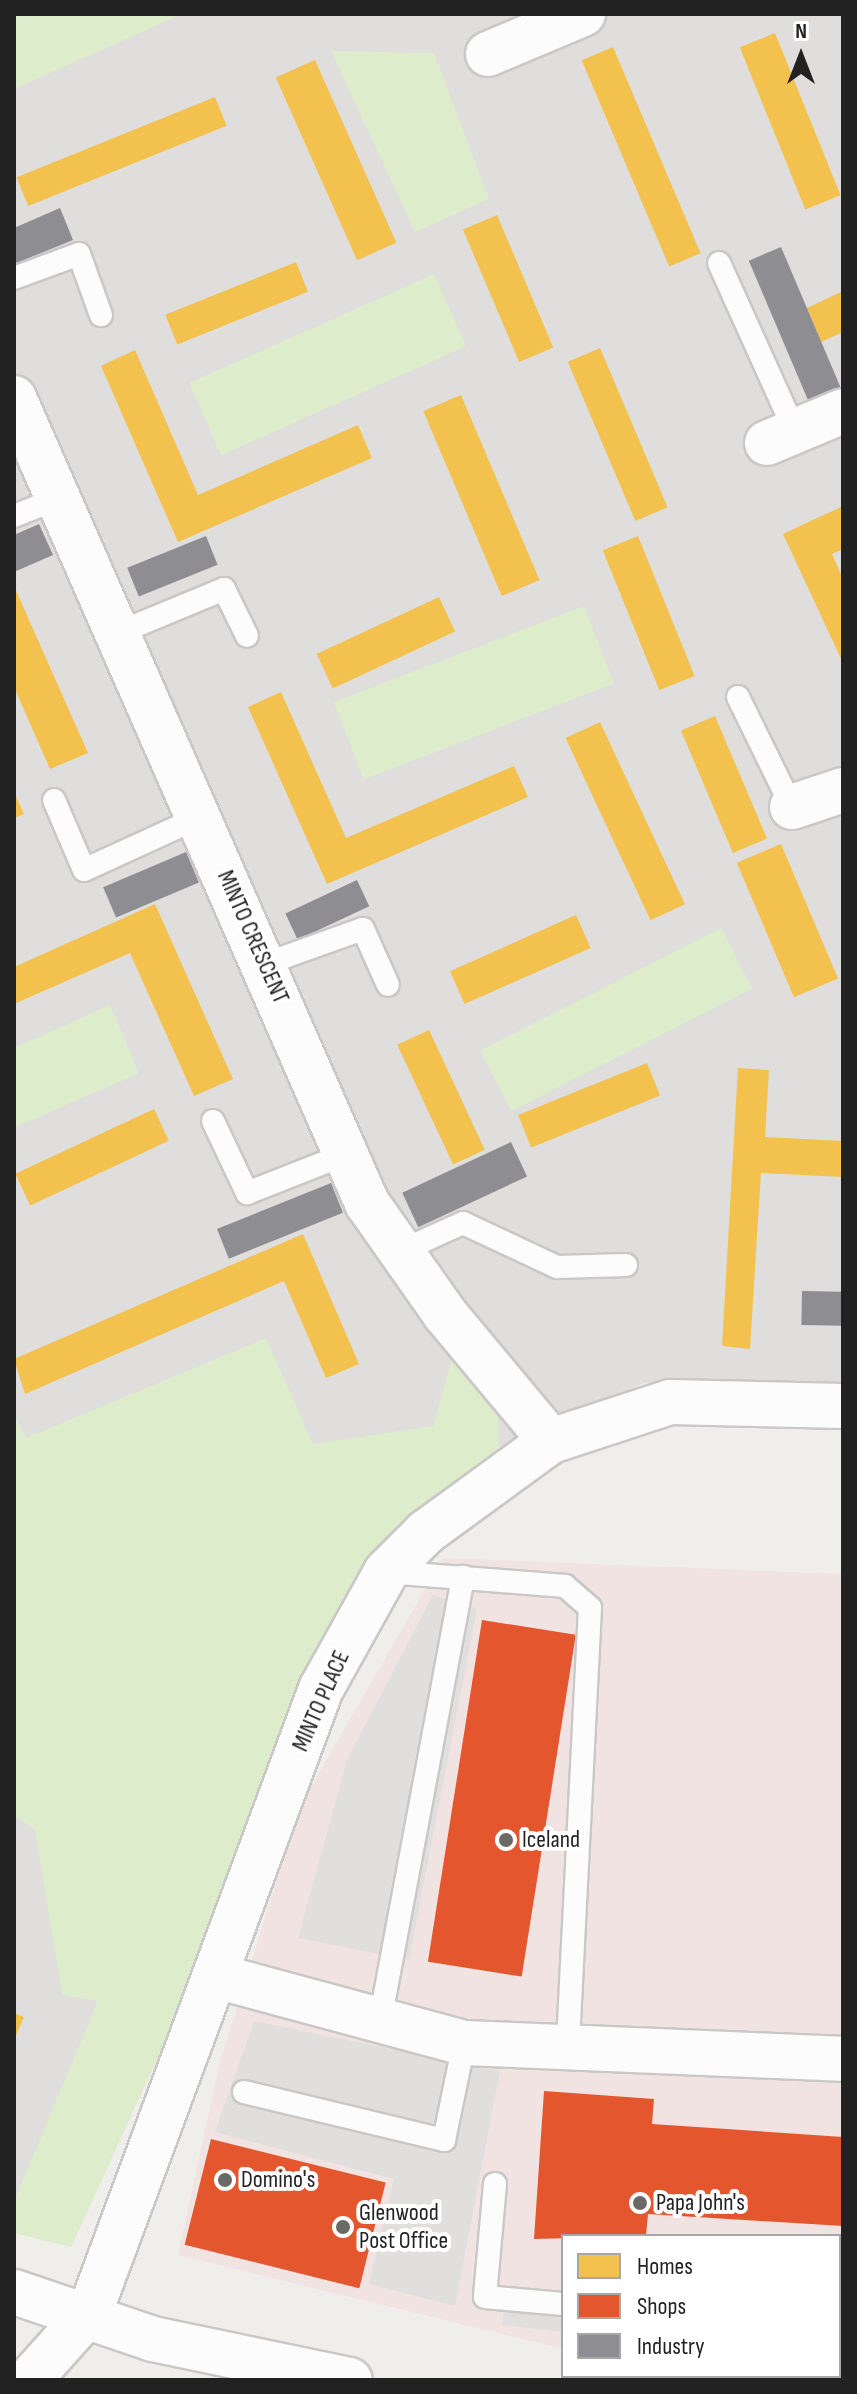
<!DOCTYPE html>
<html>
<head>
<meta charset="utf-8">
<style>
	body { margin:0 }
	#map { position:relative; width:857px; height:2394px; overflow:hidden; background:#f0eeeb; font-family:"Sofia Sans Condensed",sans-serif }
	div>[style] { position:absolute }
	.residential>* { inset:0; background:#dfdedc }
	.commercial>* { inset:0; background:#f1e3e1 }
	.grass>* { inset:0; background:#ddeccb; transform-origin:0 0 }
	.parking>* { inset:0; background:#e0dfde }
	.homes>* { inset:0; background:#f2c14e; transform-origin:0 0 }
	.shops>* { inset:0; background:#e4572e; transform-origin:0 0 }
	.industry>* { inset:0; background:#8d8d92; transform-origin:0 0 }
	.roads { filter:drop-shadow(2px 0 #c9c8c7) drop-shadow(-2px 0 #c9c8c7) drop-shadow(0 2px #c9c8c7) drop-shadow(0 -2px #c9c8c7) }
	.service>* { height:22px; margin:-11px; padding:0 11px; transform-origin:11px; border-radius:11px; background:#fdfcfc }
	.minor>* { height:44px; margin:-22px; padding:0 22px; transform-origin:22px; border-radius:22px; background:#fdfcfc }
	.tertiary>* { height:44px; margin:-22px; padding:0 22px; transform-origin:22px; border-radius:22px; background:#fdfcfc }
	.dots>* { width:22px; height:22px; translate:-50% -50%; box-sizing:border-box; border:4px solid #fff; border-radius:50% }
	span { translate:-50% -50%; white-space:nowrap; text-align:center; line-height:1.15; -webkit-text-stroke:8px #fff; paint-order:stroke }
	.street-label { font-size:24px; color:#222 }
	.poi-label { font-size:24px; color:#222 }
	.left { translate:0 -50%; text-align:left }
	.frame { position:absolute; inset:0; border:16px solid #222; pointer-events:none }
	.legend { position:absolute; left:561px; top:2234px; width:280px; height:144px; box-sizing:border-box; background:#fff; border:2px solid #a7a7a7; margin:0; padding:10px 14px; list-style:none; font-size:24px; color:#222 }
	.legend li { display:flex; align-items:center; gap:16px; height:40px }
	.legend b { width:40px; border:2px solid #a7a7a7 }
	.north { position:absolute; left:761px; top:16px; width:80px; height:80px; -webkit-text-stroke:6px #fff; paint-order:stroke; rotate:0deg; font-size:22px; font-weight:700; line-height:32px; text-align:center; color:#222 }
	.north::after { content:''; display:block; margin:auto; width:28px; height:36px; background:#222; clip-path:polygon(50% 0,100% 100%,50% 72%,0 100%) }
</style>
</head>
<body>
<div id="map">
	<div class="residential">
		<i style="clip-path:polygon(14px 14px,843px 14px,843px 1388px,644px 1383px,499px 1447px,432px 1509px,304px 1686px,176px 2017px,71px 2247px,14px 2227px)"></i>
	</div>
	<div class="commercial">
		<i style="clip-path:polygon(443px 1558px,843px 1574px,843px 2380px,676px 2376px,839px 2376px,839px 2236px,563px 2236px,563px 2349px,178px 2255px,220px 2061px,301px 1804px)"></i>
	</div>
	<div class="grass">
		<i style="clip-path:polygon(14px 14px,182px 14px,14px 89px)"></i>
		<i style="clip-path:polygon(331px 51px,434px 53px,489px 199px,415px 232px)"></i>
		<i style="left:434px;top:274px;width:79px;height:268px;rotate:66deg"></i>
		<i style="left:584px;top:606px;width:83px;height:268px;rotate:69deg"></i>
		<i style="left:721px;top:928px;width:68px;height:270px;rotate:63deg"></i>
		<i style="clip-path:polygon(110px 1005px,139px 1073px,14px 1128px,14px 1048px)"></i>
		<i style="clip-path:polygon(266px 1338px,313px 1444px,433px 1426px,453px 1355px,497px 1387px,499px 1447px,432px 1509px,304px 1686px,176px 2017px,71px 2247px,14px 2233px,14px 2201px,98px 2001px,62px 1995px,35px 1830px,14px 1815px,14px 1415px,26px 1438px)"></i>
	</div>
	<div class="parking">
		<i style="clip-path:polygon(433px 1595px,477px 1609px,409px 1960px,298px 1938px,347px 1760px)"></i>
		<i style="clip-path:polygon(254px 2021px,500px 2071px,455px 2306px,369px 2284px,394px 2179px,215px 2132px)"></i>
		<i style="clip-path:polygon(505px 2300px,563px 2304px,563px 2332px,502px 2325px)"></i>
	</div>
	<div class="homes">
		<i style="left:775px;top:33px;width:175px;height:38px;rotate:68deg"></i>
		<i style="left:613px;top:47px;width:224px;height:34px;rotate:67deg"></i>
		<i style="left:315px;top:60px;width:200px;height:43px;rotate:66deg"></i>
		<i style="left:215px;top:97px;width:31px;height:214px;rotate:68deg"></i>
		<i style="left:497px;top:215px;width:144px;height:37px;rotate:67deg"></i>
		<i style="left:296px;top:262px;width:32px;height:141px;rotate:68deg"></i>
		<i style="clip-path:polygon(843px 291px,843px 332px,821px 342px,807px 308px)"></i>
		<i style="left:600px;top:348px;width:173px;height:35px;rotate:67deg"></i>
		<i style="clip-path:polygon(135px 350px,198px 495px,358px 425px,372px 458px,178px 542px,101px 366px)"></i>
		<i style="left:461px;top:395px;width:201px;height:41px;rotate:67deg"></i>
		<i style="clip-path:polygon(843px 506px,843px 549px,832px 554px,843px 579px,843px 663px,783px 534px)"></i>
		<i style="left:638px;top:536px;width:151px;height:38px;rotate:68deg"></i>
		<i style="clip-path:polygon(14px 586px,88px 753px,50px 769px,14px 687px)"></i>
		<i style="left:439px;top:597px;width:38px;height:135px;rotate:65deg"></i>
		<i style="clip-path:polygon(281px 692px,346px 838px,514px 766px,528px 797px,327px 884px,248px 707px)"></i>
		<i style="left:715px;top:716px;width:133px;height:37px;rotate:67deg"></i>
		<i style="left:600px;top:722px;width:201px;height:38px;rotate:65deg"></i>
		<i style="clip-path:polygon(14px 792px,24px 814px,14px 818px)"></i>
		<i style="left:781px;top:844px;width:146px;height:48px;rotate:67deg"></i>
		<i style="clip-path:polygon(155px 904px,233px 1079px,194px 1096px,130px 953px,14px 1004px,14px 967px)"></i>
		<i style="left:576px;top:915px;width:36px;height:138px;rotate:66deg"></i>
		<i style="left:429px;top:1030px;width:132px;height:35px;rotate:65deg"></i>
		<i style="left:647px;top:1063px;width:35px;height:139px;rotate:68deg"></i>
		<i style="clip-path:polygon(738px 1068px,769px 1070px,765px 1137px,843px 1141px,843px 1177px,761px 1173px,750px 1349px,722px 1346px)"></i>
		<i style="left:154px;top:1109px;width:35px;height:153px;rotate:65deg"></i>
		<i style="clip-path:polygon(303px 1234px,359px 1364px,326px 1378px,284px 1281px,25px 1394px,14px 1359px)"></i>
		<i style="clip-path:polygon(14px 2013px,24px 2017px,14px 2040px)"></i>
	</div>
	<div class="shops">
		<i style="left:482px;top:1620px;width:95px;height:346px;rotate:9deg"></i>
		<i style="clip-path:polygon(544px 2091px,654px 2099px,652px 2124px,843px 2137px,843px 2226px,648px 2214px,646px 2236px,534px 2239px)"></i>
		<i style="left:211px;top:2139px;width:180px;height:109px;rotate:14deg"></i>
	</div>
	<div class="industry">
		<i style="clip-path:polygon(60px 208px,73px 240px,14px 264px,14px 228px)"></i>
		<i style="left:781px;top:247px;width:158px;height:35px;rotate:67deg"></i>
		<i style="clip-path:polygon(39px 524px,53px 555px,14px 572px,14px 535px)"></i>
		<i style="left:206px;top:536px;width:31px;height:85px;rotate:68deg"></i>
		<i style="left:186px;top:852px;width:33px;height:90px;rotate:67deg"></i>
		<i style="left:357px;top:880px;width:29px;height:79px;rotate:65deg"></i>
		<i style="left:511px;top:1142px;width:38px;height:120px;rotate:65deg"></i>
		<i style="left:331px;top:1183px;width:32px;height:123px;rotate:68deg"></i>
		<i style="left:802px;top:1291px;width:41px;height:34px;rotate:1deg"></i>
	</div>
	<div class="roads">
		<div class="service">
			<i style="left:719px;top:263px;width:184px;rotate:65.7deg"></i>
			<i style="left:14px;top:278px;width:69px;rotate:-20.3deg"></i>
			<i style="left:79px;top:254px;width:65px;rotate:70.2deg"></i>
			<i style="left:14px;top:516px;width:48px;rotate:-21.8deg"></i>
			<i style="left:118px;top:633px;width:115px;rotate:-22.5deg"></i>
			<i style="left:224px;top:589px;width:52px;rotate:63.9deg"></i>
			<i style="left:738px;top:697px;width:123px;rotate:63.9deg"></i>
			<i style="left:54px;top:800px;width:76px;rotate:66.8deg"></i>
			<i style="left:84px;top:870px;width:128px;rotate:-24.6deg"></i>
			<i style="left:265px;top:964px;width:104px;rotate:-19.7deg"></i>
			<i style="left:363px;top:929px;width:61px;rotate:65.9deg"></i>
			<i style="left:213px;top:1121px;width:80px;rotate:64.7deg"></i>
			<i style="left:247px;top:1193px;width:106px;rotate:-21.5deg"></i>
			<i style="left:401px;top:1251px;width:68px;rotate:-24.3deg"></i>
			<i style="left:463px;top:1223px;width:104px;rotate:25.1deg"></i>
			<i style="left:557px;top:1267px;width:69px;rotate:-1.7deg"></i>
			<i style="left:387px;top:1572px;width:179px;rotate:4.5deg"></i>
			<i style="left:565px;top:1586px;width:33px;rotate:41deg"></i>
			<i style="left:590px;top:1608px;width:439px;rotate:92.9deg"></i>
			<i style="left:380px;top:2021px;width:452px;rotate:-79.4deg"></i>
			<i style="left:244px;top:2092px;width:206px;rotate:13.5deg"></i>
			<i style="left:444px;top:2140px;width:99px;rotate:-78.3deg"></i>
			<i style="left:495px;top:2184px;width:113px;rotate:95.1deg"></i>
			<i style="left:485px;top:2297px;width:78px;rotate:5.1deg"></i>
			<i style="left:839px;top:2327px;width:4px"></i>
		</div>
		<div class="minor">
			<i style="left:488px;top:54px;width:103px;rotate:-22.8deg"></i>
			<i style="left:14px;top:398px;width:879px;rotate:66.32deg"></i>
			<i style="left:367px;top:1203px;width:136px;rotate:54.9deg"></i>
			<i style="left:445px;top:1314px;width:165px;rotate:50.2deg"></i>
			<i style="left:767px;top:443px;width:82px;rotate:-22.8deg"></i>
			<i style="left:792px;top:807px;width:54px;rotate:-18.4deg"></i>
			<i style="left:216px;top:1976px;width:257px;rotate:15.1deg"></i>
			<i style="left:464px;top:2043px;width:379px;rotate:2.4deg"></i>
			<i style="left:29px;top:2380px;width:91px;rotate:-48.1deg"></i>
			<i style="left:90px;top:2312px;width:664px;rotate:-69.66deg"></i>
			<i style="left:321px;top:1689px;width:134px;rotate:-60.9deg"></i>
			<i style="left:386px;top:1572px;width:57px;rotate:-45deg"></i>
			<i style="left:426px;top:1532px;width:155px;rotate:-36.1deg"></i>
			<i style="left:551px;top:1441px;width:125px;rotate:-18.1deg"></i>
			<i style="left:670px;top:1402px;width:173px;rotate:1.3deg"></i>
		</div>
		<div class="tertiary">
			<i style="left:14px;top:2292px;width:147px;rotate:18.7deg"></i>
			<i style="left:153px;top:2339px;width:201px;rotate:11.8deg"></i>
		</div>
	</div>
	<div class="dots">
		<i style="left:506px;top:1840px;background:#6a6968"></i>
		<i style="left:225px;top:2180px;background:#6a6968"></i>
		<i style="left:640px;top:2203px;background:#6a6968"></i>
		<i style="left:343px;top:2227px;background:#6a6968"></i>
	</div>
	<div class="street-label">
		<span style="left:253px;top:937px;rotate:66deg">MINTO CRESCENT</span>
		<span style="left:321px;top:1701px;rotate:-66deg">MINTO PLACE</span>
	</div>
	<div class="poi-label">
		<span class="left" style="left:522px;top:1840px">Iceland</span>
		<span class="left" style="left:241px;top:2180px">Domino's</span>
		<span class="left" style="left:656px;top:2203px">Papa John's</span>
		<span class="left" style="left:359px;top:2227px">Glenwood<br>Post Office</span>
	</div>
	<div class="frame"></div>
	<ul class="legend">
	<li><b style="height:22px;background:#f2c14e"></b>Homes</li>
	<li><b style="height:22px;background:#e4572e"></b>Shops</li>
	<li><b style="height:22px;background:#8d8d92"></b>Industry</li>
	</ul>
	<div class="north">N</div>
</div>
</body>
</html>
